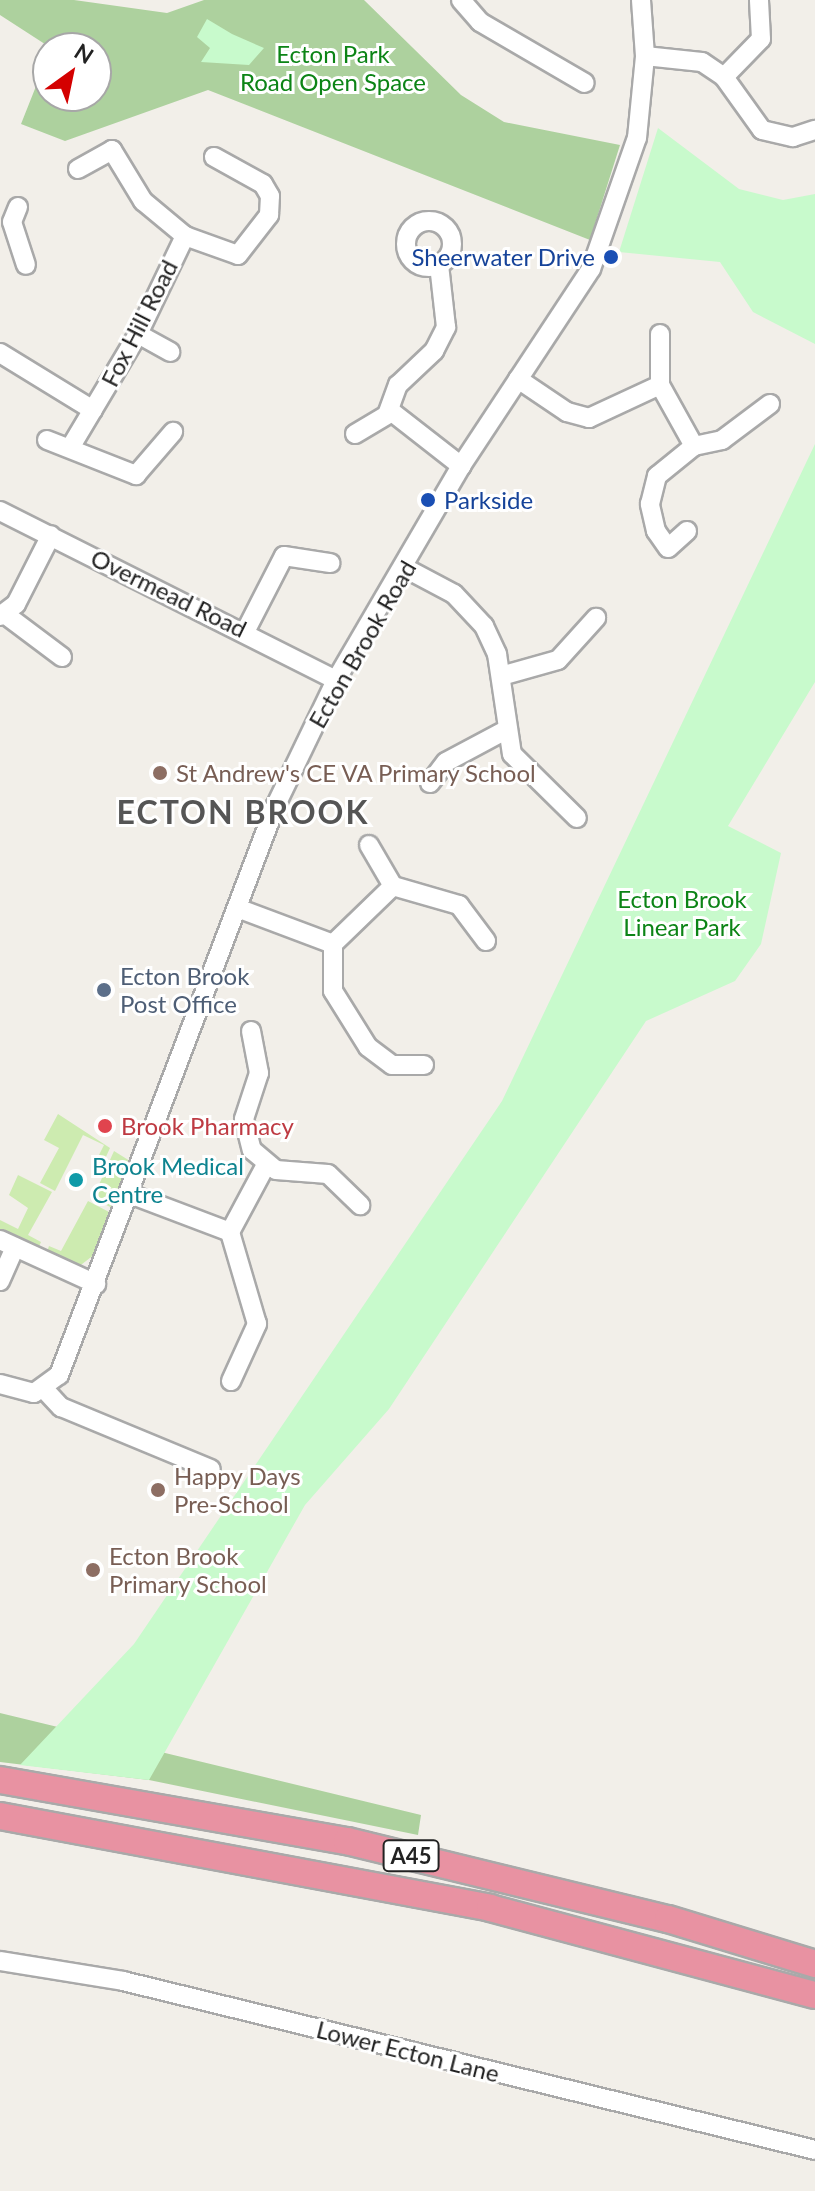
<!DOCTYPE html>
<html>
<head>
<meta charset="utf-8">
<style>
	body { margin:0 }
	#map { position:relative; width:815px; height:2191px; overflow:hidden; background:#f2efe9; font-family:Lato,sans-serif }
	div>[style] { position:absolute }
	.grass>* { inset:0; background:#cdebb0 }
	.forest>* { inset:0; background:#add19e }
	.park>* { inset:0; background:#c8facc }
	.roads { filter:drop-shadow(2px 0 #a9a9a9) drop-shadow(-2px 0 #a9a9a9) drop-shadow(0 2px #a9a9a9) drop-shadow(0 -2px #a9a9a9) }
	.minor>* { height:18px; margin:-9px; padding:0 9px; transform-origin:9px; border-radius:9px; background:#fff }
	.minor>.ring { margin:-9px; padding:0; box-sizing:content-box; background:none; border:18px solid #fff; border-radius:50% }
	.highway>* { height:26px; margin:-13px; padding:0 13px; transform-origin:13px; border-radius:13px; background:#e892a2 }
	.dots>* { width:22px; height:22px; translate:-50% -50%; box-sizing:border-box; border:4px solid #fff; border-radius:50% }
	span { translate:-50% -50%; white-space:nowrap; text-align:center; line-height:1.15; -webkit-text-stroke:6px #fff; paint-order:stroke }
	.shield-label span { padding:2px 6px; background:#fff; border:2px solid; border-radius:6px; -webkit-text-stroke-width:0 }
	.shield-label { font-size:22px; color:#222; font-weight:700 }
	.park-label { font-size:24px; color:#0c8416 }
	.transit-label { font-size:24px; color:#164399 }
	.right { translate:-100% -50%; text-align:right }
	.left { translate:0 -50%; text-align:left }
	.street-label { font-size:24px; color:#222 }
	.education-label { font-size:24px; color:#785e54 }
	.service-label { font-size:24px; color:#4e5e75 }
	.health-label { font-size:24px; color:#be3a42 }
	.culture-label { font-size:24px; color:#0d838f }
	.district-label { font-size:32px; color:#555; font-weight:700; letter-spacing:2px }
	.north { position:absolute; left:32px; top:32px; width:80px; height:80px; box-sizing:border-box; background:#fff; border:2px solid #a7a7a7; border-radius:50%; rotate:33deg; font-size:22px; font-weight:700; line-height:32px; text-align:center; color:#222 }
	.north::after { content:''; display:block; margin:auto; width:28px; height:36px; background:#d40000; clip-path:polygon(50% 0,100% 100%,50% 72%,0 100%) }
</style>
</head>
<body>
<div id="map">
	<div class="grass">
		<i style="clip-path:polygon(58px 1114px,110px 1148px,99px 1172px,92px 1169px,104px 1145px,83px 1135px,55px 1191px,40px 1183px,59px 1148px,44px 1140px)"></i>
		<i style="clip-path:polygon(114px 1151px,130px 1161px,112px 1208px,93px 1198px)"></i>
		<i style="clip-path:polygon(18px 1175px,52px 1192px,28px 1235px,41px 1242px,37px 1251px,0 1229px,0 1220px,18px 1229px,28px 1208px,9px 1195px)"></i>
		<i style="clip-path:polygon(88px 1201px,111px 1213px,95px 1254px,77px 1268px,46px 1255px,49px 1246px,61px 1251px)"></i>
	</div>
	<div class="forest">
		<i style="clip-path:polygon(0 0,74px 0,167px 13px,204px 0,364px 0,461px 95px,504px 122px,620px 145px,590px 240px,208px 90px,65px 141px,21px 124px,48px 56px,48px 96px,96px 96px,96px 48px,51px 48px,0 15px)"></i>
		<i style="clip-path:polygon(0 1713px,421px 1815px,418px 1835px,149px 1780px,0 1762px)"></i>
	</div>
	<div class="park">
		<i style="clip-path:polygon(207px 19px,232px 34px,264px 48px,249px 65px,201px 62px,210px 48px,197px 37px)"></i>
		<i style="clip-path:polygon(658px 128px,739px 189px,783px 200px,815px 194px,815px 344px,753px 312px,720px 262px,619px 252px)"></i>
		<i style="clip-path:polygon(815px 444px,815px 682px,728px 826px,781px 853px,761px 944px,735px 981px,646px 1021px,389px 1409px,305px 1505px,149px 1780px,20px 1765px,134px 1644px,502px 1101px)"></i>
	</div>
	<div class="roads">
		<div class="minor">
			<i style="left:461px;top:0;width:29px;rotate:49deg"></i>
			<i style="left:480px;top:22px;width:121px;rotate:30.2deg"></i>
			<i style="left:645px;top:56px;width:57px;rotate:6deg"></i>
			<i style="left:702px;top:62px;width:27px;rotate:34deg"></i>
			<i style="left:724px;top:77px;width:65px;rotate:54.4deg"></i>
			<i style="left:762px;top:130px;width:32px;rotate:13deg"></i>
			<i style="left:793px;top:137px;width:23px;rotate:-18deg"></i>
			<i style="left:724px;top:77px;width:53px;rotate:-45.8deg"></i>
			<i style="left:761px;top:39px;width:39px;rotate:-93deg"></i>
			<i style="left:78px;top:169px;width:39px;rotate:-29deg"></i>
			<i style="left:112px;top:150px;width:60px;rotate:58.7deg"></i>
			<i style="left:143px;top:201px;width:55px;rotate:39.8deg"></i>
			<i style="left:185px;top:236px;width:56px;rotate:19.7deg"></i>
			<i style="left:238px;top:255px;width:51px;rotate:-52.2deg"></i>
			<i style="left:269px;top:215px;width:19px;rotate:-87deg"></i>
			<i style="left:270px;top:196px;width:14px;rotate:-120deg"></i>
			<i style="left:263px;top:184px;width:56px;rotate:-151.1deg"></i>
			<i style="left:18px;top:207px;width:16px;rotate:112deg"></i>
			<i style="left:12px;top:222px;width:45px;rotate:72deg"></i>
			<i class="ring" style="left:406px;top:221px;width:28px;height:28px"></i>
			<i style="left:138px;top:334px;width:37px;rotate:29deg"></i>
			<i style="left:660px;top:334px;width:51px;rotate:90deg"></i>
			<i style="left:660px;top:385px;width:70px;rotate:60.9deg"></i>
			<i style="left:0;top:353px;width:109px;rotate:31.5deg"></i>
			<i style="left:518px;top:379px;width:59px;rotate:34deg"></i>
			<i style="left:567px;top:412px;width:23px;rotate:15deg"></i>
			<i style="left:589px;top:418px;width:78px;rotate:-24.9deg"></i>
			<i style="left:388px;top:412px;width:29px;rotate:-70deg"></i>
			<i style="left:398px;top:385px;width:50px;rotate:-43.4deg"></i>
			<i style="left:434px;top:351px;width:27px;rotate:-63deg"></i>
			<i style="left:446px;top:327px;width:62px;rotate:-96.4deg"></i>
			<i style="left:355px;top:434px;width:43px;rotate:-30.7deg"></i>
			<i style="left:392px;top:412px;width:88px;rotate:38deg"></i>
			<i style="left:47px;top:440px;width:96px;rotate:21.5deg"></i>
			<i style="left:136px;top:475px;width:57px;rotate:-49.3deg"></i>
			<i style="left:70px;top:448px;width:133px;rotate:-59.2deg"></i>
			<i style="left:138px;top:334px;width:109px;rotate:-64.4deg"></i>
			<i style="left:0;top:511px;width:376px;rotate:26.7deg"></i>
			<i style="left:687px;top:531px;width:25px;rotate:138deg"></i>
			<i style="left:668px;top:548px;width:21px;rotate:-125deg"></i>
			<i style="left:656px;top:531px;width:28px;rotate:-103deg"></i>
			<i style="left:650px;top:504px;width:29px;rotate:-76deg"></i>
			<i style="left:657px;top:476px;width:48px;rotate:-39deg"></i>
			<i style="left:694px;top:446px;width:29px;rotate:-12deg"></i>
			<i style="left:722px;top:440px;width:60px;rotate:-36.9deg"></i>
			<i style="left:405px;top:568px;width:55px;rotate:28deg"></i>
			<i style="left:454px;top:594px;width:44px;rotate:46.8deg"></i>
			<i style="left:484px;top:626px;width:31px;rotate:65deg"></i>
			<i style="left:497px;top:654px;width:101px;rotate:81.5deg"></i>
			<i style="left:512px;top:754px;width:91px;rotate:44.6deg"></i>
			<i style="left:6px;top:615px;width:70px;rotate:36.9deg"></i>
			<i style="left:0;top:616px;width:20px;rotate:-37deg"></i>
			<i style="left:16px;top:604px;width:77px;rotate:-63.1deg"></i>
			<i style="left:246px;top:630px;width:83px;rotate:-62.8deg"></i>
			<i style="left:284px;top:556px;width:47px;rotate:8.7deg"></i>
			<i style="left:501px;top:676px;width:59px;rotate:-15.7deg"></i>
			<i style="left:558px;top:660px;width:57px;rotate:-47.9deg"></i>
			<i style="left:430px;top:783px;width:26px;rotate:-53deg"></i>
			<i style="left:446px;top:762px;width:66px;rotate:-28.1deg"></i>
			<i style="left:369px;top:845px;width:48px;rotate:59.7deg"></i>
			<i style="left:240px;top:909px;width:99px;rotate:20.6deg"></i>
			<i style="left:251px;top:1031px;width:43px;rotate:79.2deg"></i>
			<i style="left:259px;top:1073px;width:48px;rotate:108.1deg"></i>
			<i style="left:244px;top:1119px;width:32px;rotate:76deg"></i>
			<i style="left:252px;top:1150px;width:31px;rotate:40deg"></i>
			<i style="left:276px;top:1170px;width:52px;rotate:4.4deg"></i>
			<i style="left:328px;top:1174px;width:45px;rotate:44.1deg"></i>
			<i style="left:424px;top:1065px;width:32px;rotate:180deg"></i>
			<i style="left:392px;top:1065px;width:30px;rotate:-143deg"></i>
			<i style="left:368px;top:1047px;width:66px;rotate:-122deg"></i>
			<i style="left:333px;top:991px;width:47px;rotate:-90deg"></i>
			<i style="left:333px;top:944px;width:83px;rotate:-44deg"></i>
			<i style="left:393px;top:886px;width:69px;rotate:16.1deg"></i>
			<i style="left:459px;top:905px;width:45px;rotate:53.1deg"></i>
			<i style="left:130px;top:1194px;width:107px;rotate:20.8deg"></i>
			<i style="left:0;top:1240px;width:106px;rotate:24.6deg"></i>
			<i style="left:0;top:1281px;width:37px;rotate:-66deg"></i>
			<i style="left:231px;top:1381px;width:63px;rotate:-65.5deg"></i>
			<i style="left:257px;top:1324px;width:96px;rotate:-106.4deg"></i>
			<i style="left:230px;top:1232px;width:76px;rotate:-61.8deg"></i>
			<i style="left:0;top:1384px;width:35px;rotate:15deg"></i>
			<i style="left:34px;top:1393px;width:31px;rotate:-36deg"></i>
			<i style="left:59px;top:1375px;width:608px;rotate:-69.18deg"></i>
			<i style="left:275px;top:807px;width:141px;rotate:-64.3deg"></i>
			<i style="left:336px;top:680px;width:248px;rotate:-59.7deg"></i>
			<i style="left:461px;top:466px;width:236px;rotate:-56.6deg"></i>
			<i style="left:591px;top:269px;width:139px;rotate:-70.7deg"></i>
			<i style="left:637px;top:138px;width:82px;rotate:-84.4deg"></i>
			<i style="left:645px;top:56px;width:56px;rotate:-94.1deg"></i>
			<i style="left:44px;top:1389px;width:25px;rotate:47deg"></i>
			<i style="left:61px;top:1407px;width:162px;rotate:22.5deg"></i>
			<i style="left:0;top:1961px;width:125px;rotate:9.2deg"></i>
			<i style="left:123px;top:1981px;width:712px;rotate:13.72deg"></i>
		</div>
		<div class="highway">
			<i style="left:0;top:1780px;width:352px;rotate:10deg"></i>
			<i style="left:347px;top:1841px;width:330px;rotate:13.7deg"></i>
			<i style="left:668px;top:1919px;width:154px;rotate:17deg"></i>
			<i style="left:0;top:1816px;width:499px;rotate:10.6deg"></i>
			<i style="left:490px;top:1908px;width:336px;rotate:15deg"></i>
		</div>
	</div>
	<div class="dots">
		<i style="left:611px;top:257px;background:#1a4fb4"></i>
		<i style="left:428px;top:500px;background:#1a4fb4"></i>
		<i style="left:160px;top:773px;background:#8d6e63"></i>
		<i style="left:104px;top:990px;background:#5c6f8a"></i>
		<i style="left:105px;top:1126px;background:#e0444e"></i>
		<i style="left:76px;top:1180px;background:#0f9aa8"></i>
		<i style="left:158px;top:1490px;background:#8d6e63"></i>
		<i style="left:93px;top:1570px;background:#8d6e63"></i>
	</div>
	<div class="shield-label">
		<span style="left:411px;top:1856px">A45</span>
	</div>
	<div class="park-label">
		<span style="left:333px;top:68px">Ecton Park<br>Road Open Space</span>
		<span style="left:682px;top:913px">Ecton Brook<br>Linear Park</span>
	</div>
	<div class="transit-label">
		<span class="right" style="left:595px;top:257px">Sheerwater Drive</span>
		<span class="left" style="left:444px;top:500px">Parkside</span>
	</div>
	<div class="street-label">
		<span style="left:139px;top:323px;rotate:-63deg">Fox Hill Road</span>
		<span style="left:169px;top:593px;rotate:26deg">Overmead Road</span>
		<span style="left:362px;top:644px;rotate:-60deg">Ecton Brook Road</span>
		<span style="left:408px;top:2051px;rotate:14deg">Lower Ecton Lane</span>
	</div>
	<div class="education-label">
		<span class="left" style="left:176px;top:773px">St Andrew's CE VA Primary School</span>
		<span class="left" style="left:174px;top:1490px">Happy Days<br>Pre-School</span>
		<span class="left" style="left:109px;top:1570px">Ecton Brook<br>Primary School</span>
	</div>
	<div class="service-label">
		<span class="left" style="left:120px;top:990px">Ecton Brook<br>Post Office</span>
	</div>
	<div class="health-label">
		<span class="left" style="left:121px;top:1126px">Brook Pharmacy</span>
	</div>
	<div class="culture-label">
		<span class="left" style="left:92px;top:1180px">Brook Medical<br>Centre</span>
	</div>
	<div class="district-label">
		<span style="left:243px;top:812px">ECTON BROOK</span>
	</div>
	<div class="north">N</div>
</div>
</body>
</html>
